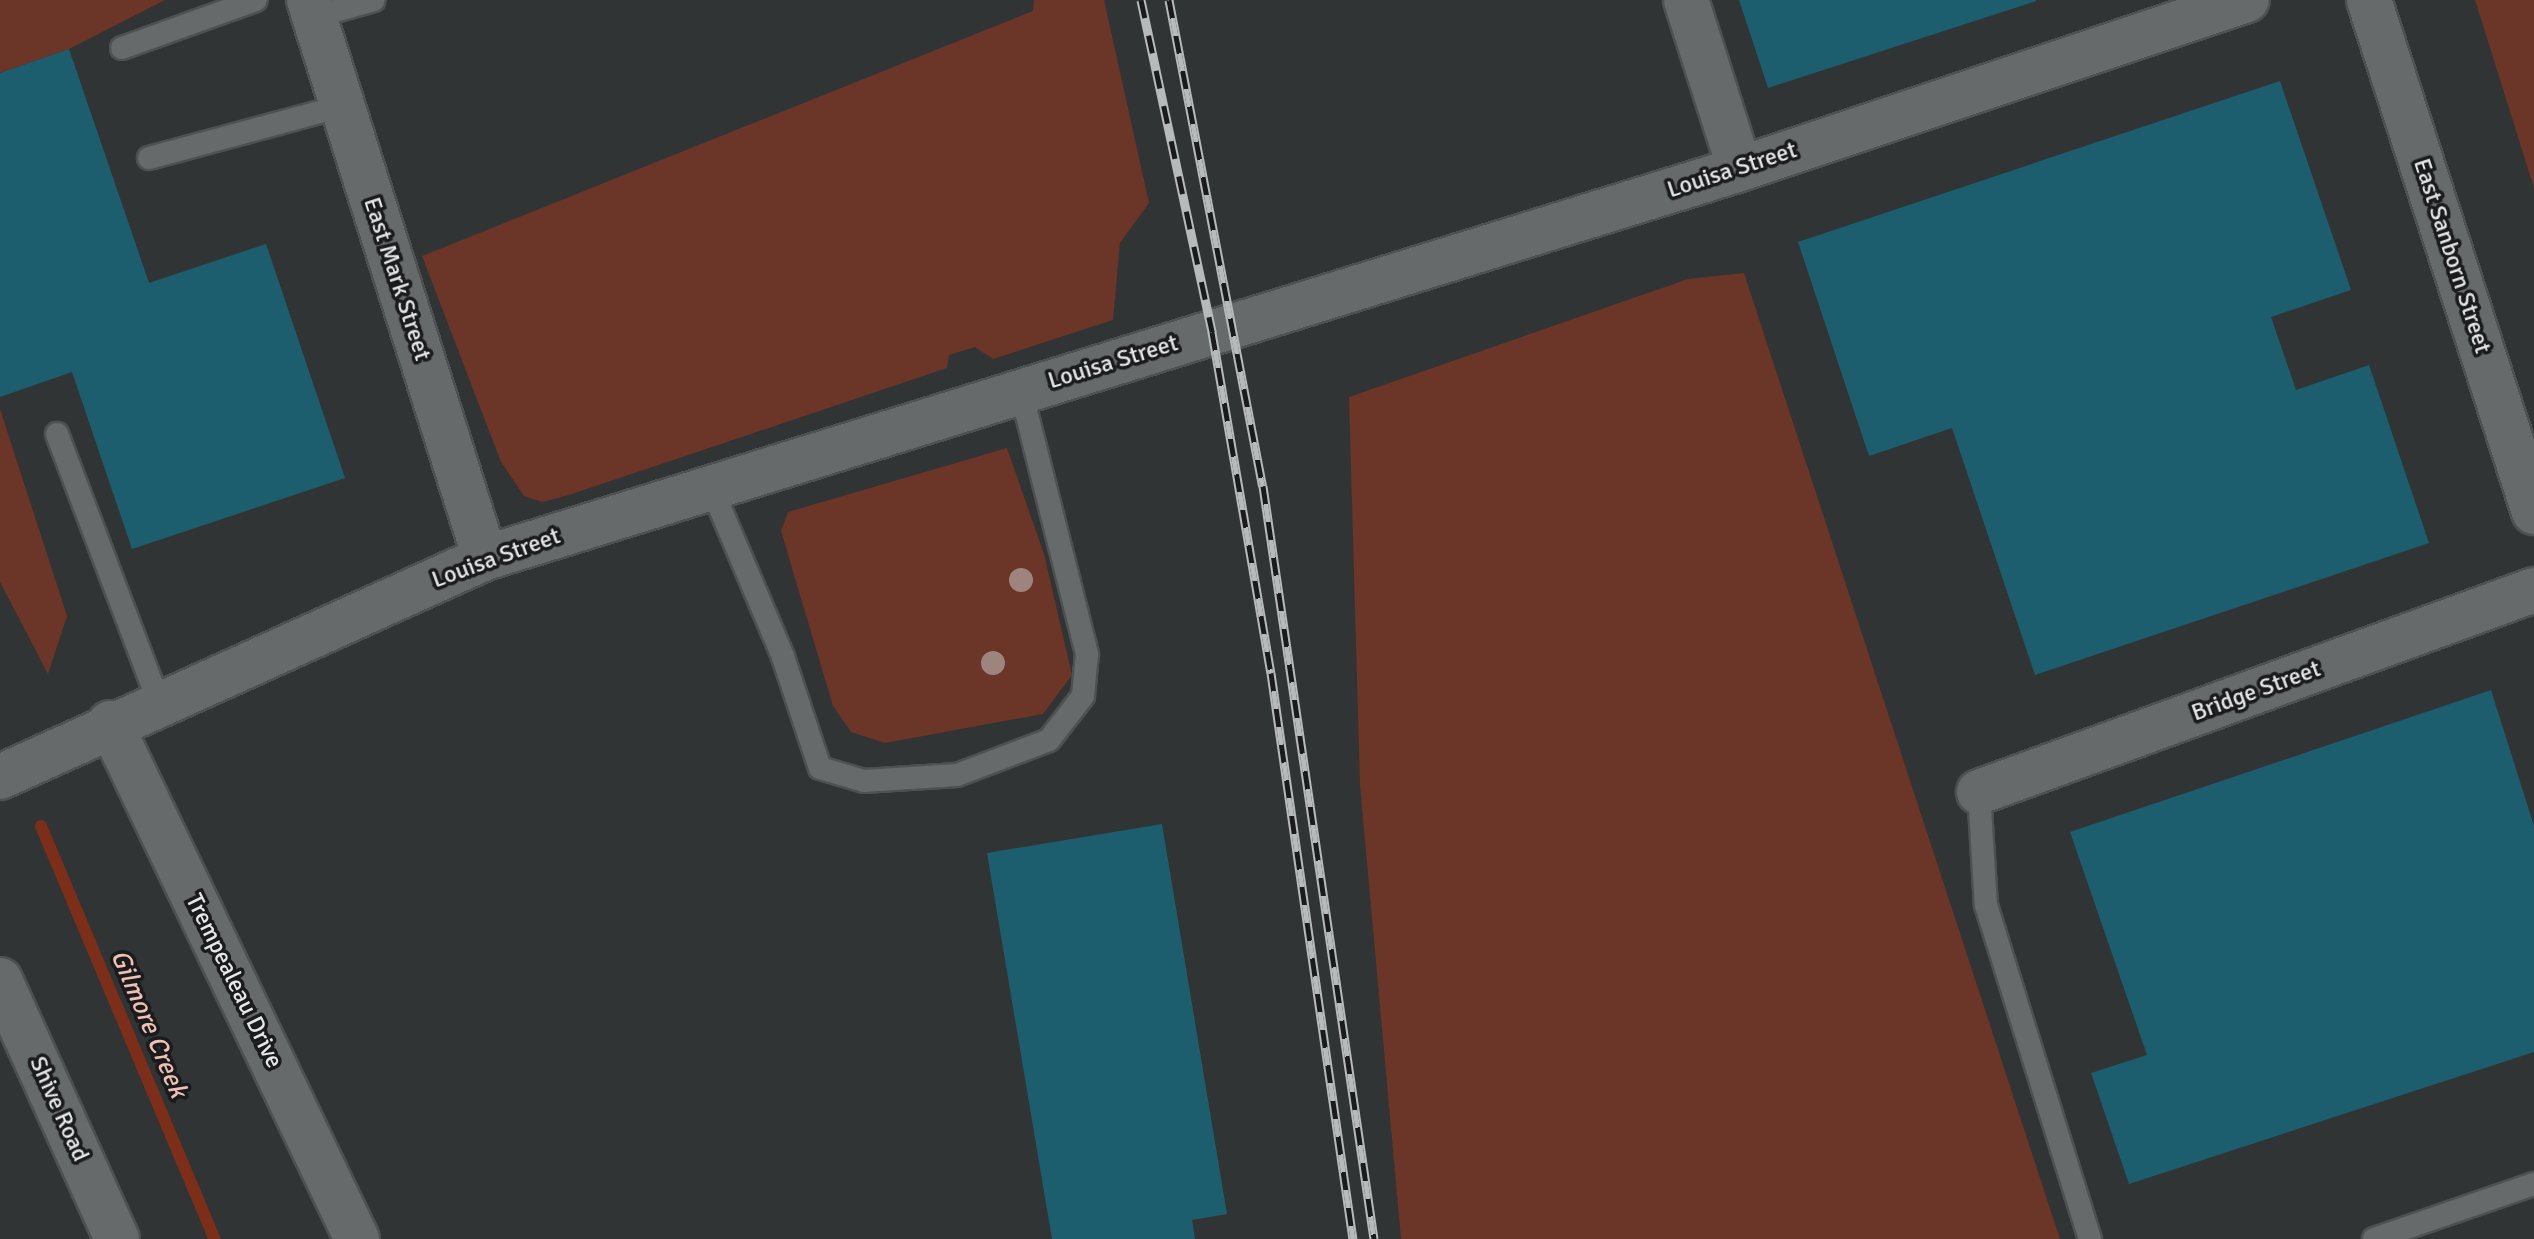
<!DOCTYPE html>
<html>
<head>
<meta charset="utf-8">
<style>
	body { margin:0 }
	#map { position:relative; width:2534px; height:1239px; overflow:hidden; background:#303435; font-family:Signika,sans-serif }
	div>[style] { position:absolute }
	.green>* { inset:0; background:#6b3527 }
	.stream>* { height:12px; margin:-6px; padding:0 6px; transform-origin:6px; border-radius:6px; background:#7c2e19 }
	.building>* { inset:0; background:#1c5e6d }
	.roads { filter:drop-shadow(2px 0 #4d5151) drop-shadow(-2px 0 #4d5151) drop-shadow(0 2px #4d5151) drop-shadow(0 -2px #4d5151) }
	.lane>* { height:22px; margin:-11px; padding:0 11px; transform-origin:11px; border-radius:11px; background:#666a6b }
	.street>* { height:44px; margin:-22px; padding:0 22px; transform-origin:22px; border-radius:22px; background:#666a6b }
	.secondary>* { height:44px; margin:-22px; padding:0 22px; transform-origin:22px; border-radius:22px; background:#666a6b }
	.rail>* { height:9px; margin-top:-4.5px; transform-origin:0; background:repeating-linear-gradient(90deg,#1a1b1c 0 18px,#b7baba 0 36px); box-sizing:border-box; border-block:2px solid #b7baba }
	.trees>* { width:24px; height:24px; margin:-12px; border-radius:50%; background:#9d857e }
	span { translate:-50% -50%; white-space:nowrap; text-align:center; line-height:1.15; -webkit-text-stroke:7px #1a1b1c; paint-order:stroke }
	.street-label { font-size:24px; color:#e5e8e8 }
	.water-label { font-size:26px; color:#f0c0b3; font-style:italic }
</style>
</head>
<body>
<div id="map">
	<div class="green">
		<i style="clip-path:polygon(0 0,165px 0,69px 49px,0 73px)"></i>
		<i style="clip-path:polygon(1034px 0,1104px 0,1149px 203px,1120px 243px,1113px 320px,993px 359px,975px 347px,949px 355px,947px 368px,569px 495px,542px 502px,524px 496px,501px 462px,422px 256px,1033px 11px)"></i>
		<i style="clip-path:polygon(2475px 0,2534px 0,2534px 188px)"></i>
		<i style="clip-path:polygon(1744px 273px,2060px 1239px,1401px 1239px,1360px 785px,1349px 397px,1688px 279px)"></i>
		<i style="clip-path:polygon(0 409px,67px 616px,48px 674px,0 582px)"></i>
		<i style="clip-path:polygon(1007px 448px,1044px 554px,1072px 675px,1043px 714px,885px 743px,851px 732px,833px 706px,781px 531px,788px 512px)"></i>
	</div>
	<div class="stream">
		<i style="left:41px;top:826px;width:448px;rotate:67.2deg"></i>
	</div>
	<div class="building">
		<i style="clip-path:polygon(1739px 0,2036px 0,2036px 1px,1768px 88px)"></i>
		<i style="clip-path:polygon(69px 49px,149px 283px,266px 244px,345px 478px,132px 549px,72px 372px,0 397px,0 73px)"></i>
		<i style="clip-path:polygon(2280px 81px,2351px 290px,2271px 317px,2296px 390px,2369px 365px,2429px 543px,2035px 675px,1952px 428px,1869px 456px,1798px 242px)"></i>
		<i style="clip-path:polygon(2491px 690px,2534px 826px,2534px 1052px,2129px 1184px,2091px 1073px,2147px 1055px,2070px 832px)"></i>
		<i style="clip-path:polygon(1162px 824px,1227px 1214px,1192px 1220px,1195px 1239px,1052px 1239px,987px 853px)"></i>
	</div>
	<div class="roads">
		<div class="lane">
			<i style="left:314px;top:17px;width:62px;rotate:-15.8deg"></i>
			<i style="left:122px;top:48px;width:142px;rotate:-19.7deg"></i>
			<i style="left:149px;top:158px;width:200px;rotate:-15.1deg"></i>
			<i style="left:57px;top:434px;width:287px;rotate:69.2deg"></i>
			<i style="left:711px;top:487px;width:185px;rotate:67deg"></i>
			<i style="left:783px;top:657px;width:117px;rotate:71.6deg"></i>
			<i style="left:820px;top:768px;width:46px;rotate:16.5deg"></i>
			<i style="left:864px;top:781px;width:93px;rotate:-3.7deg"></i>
			<i style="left:957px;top:775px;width:98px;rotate:-20.8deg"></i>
			<i style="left:1049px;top:740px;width:56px;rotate:-52.3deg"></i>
			<i style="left:1083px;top:696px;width:42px;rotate:-84.6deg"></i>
			<i style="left:1087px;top:654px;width:271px;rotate:-104.1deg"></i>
			<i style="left:1979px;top:792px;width:113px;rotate:86.5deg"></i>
			<i style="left:1986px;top:905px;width:350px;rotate:72.7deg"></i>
			<i style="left:2374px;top:1239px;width:169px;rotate:-19deg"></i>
		</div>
		<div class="street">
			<i style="left:309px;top:0;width:585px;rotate:72.49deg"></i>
			<i style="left:2369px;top:0;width:538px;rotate:72.14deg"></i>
			<i style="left:110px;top:723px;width:572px;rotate:64.42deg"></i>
			<i style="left:1979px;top:792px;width:591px;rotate:-20deg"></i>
			<i style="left:0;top:980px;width:284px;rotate:65.7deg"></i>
		</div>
		<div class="secondary">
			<i style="left:1686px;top:0;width:177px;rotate:72.3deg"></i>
			<i style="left:0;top:777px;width:532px;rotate:-24.3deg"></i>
			<i style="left:485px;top:558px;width:1314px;rotate:-17.22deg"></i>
			<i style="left:1740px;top:169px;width:534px;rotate:-18.43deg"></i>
		</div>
	</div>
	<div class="rail">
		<i style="left:1141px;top:0;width:340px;rotate:77.9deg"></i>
		<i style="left:1212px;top:332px;width:346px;rotate:80.2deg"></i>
		<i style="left:1271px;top:673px;width:572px;rotate:81.76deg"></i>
		<i style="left:1169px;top:0;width:495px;rotate:79.1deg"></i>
		<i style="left:1263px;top:486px;width:761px;rotate:81.61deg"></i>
	</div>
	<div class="trees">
		<i style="left:1021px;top:580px"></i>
		<i style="left:993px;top:663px"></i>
	</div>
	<div class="street-label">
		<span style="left:1732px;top:170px;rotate:-18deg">Louisa Street</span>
		<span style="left:2452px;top:256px;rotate:72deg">East Sanborn Street</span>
		<span style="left:397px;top:279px;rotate:72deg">East Mark Street</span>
		<span style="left:1113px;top:362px;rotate:-17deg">Louisa Street</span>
		<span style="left:496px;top:558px;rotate:-20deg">Louisa Street</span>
		<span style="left:2256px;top:691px;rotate:-20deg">Bridge Street</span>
		<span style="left:234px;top:981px;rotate:64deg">Trempealeau Drive</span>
		<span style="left:59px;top:1109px;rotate:66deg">Shive Road</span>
	</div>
	<div class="water-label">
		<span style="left:148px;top:1024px;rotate:67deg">Gilmore Creek</span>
	</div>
</div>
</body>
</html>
